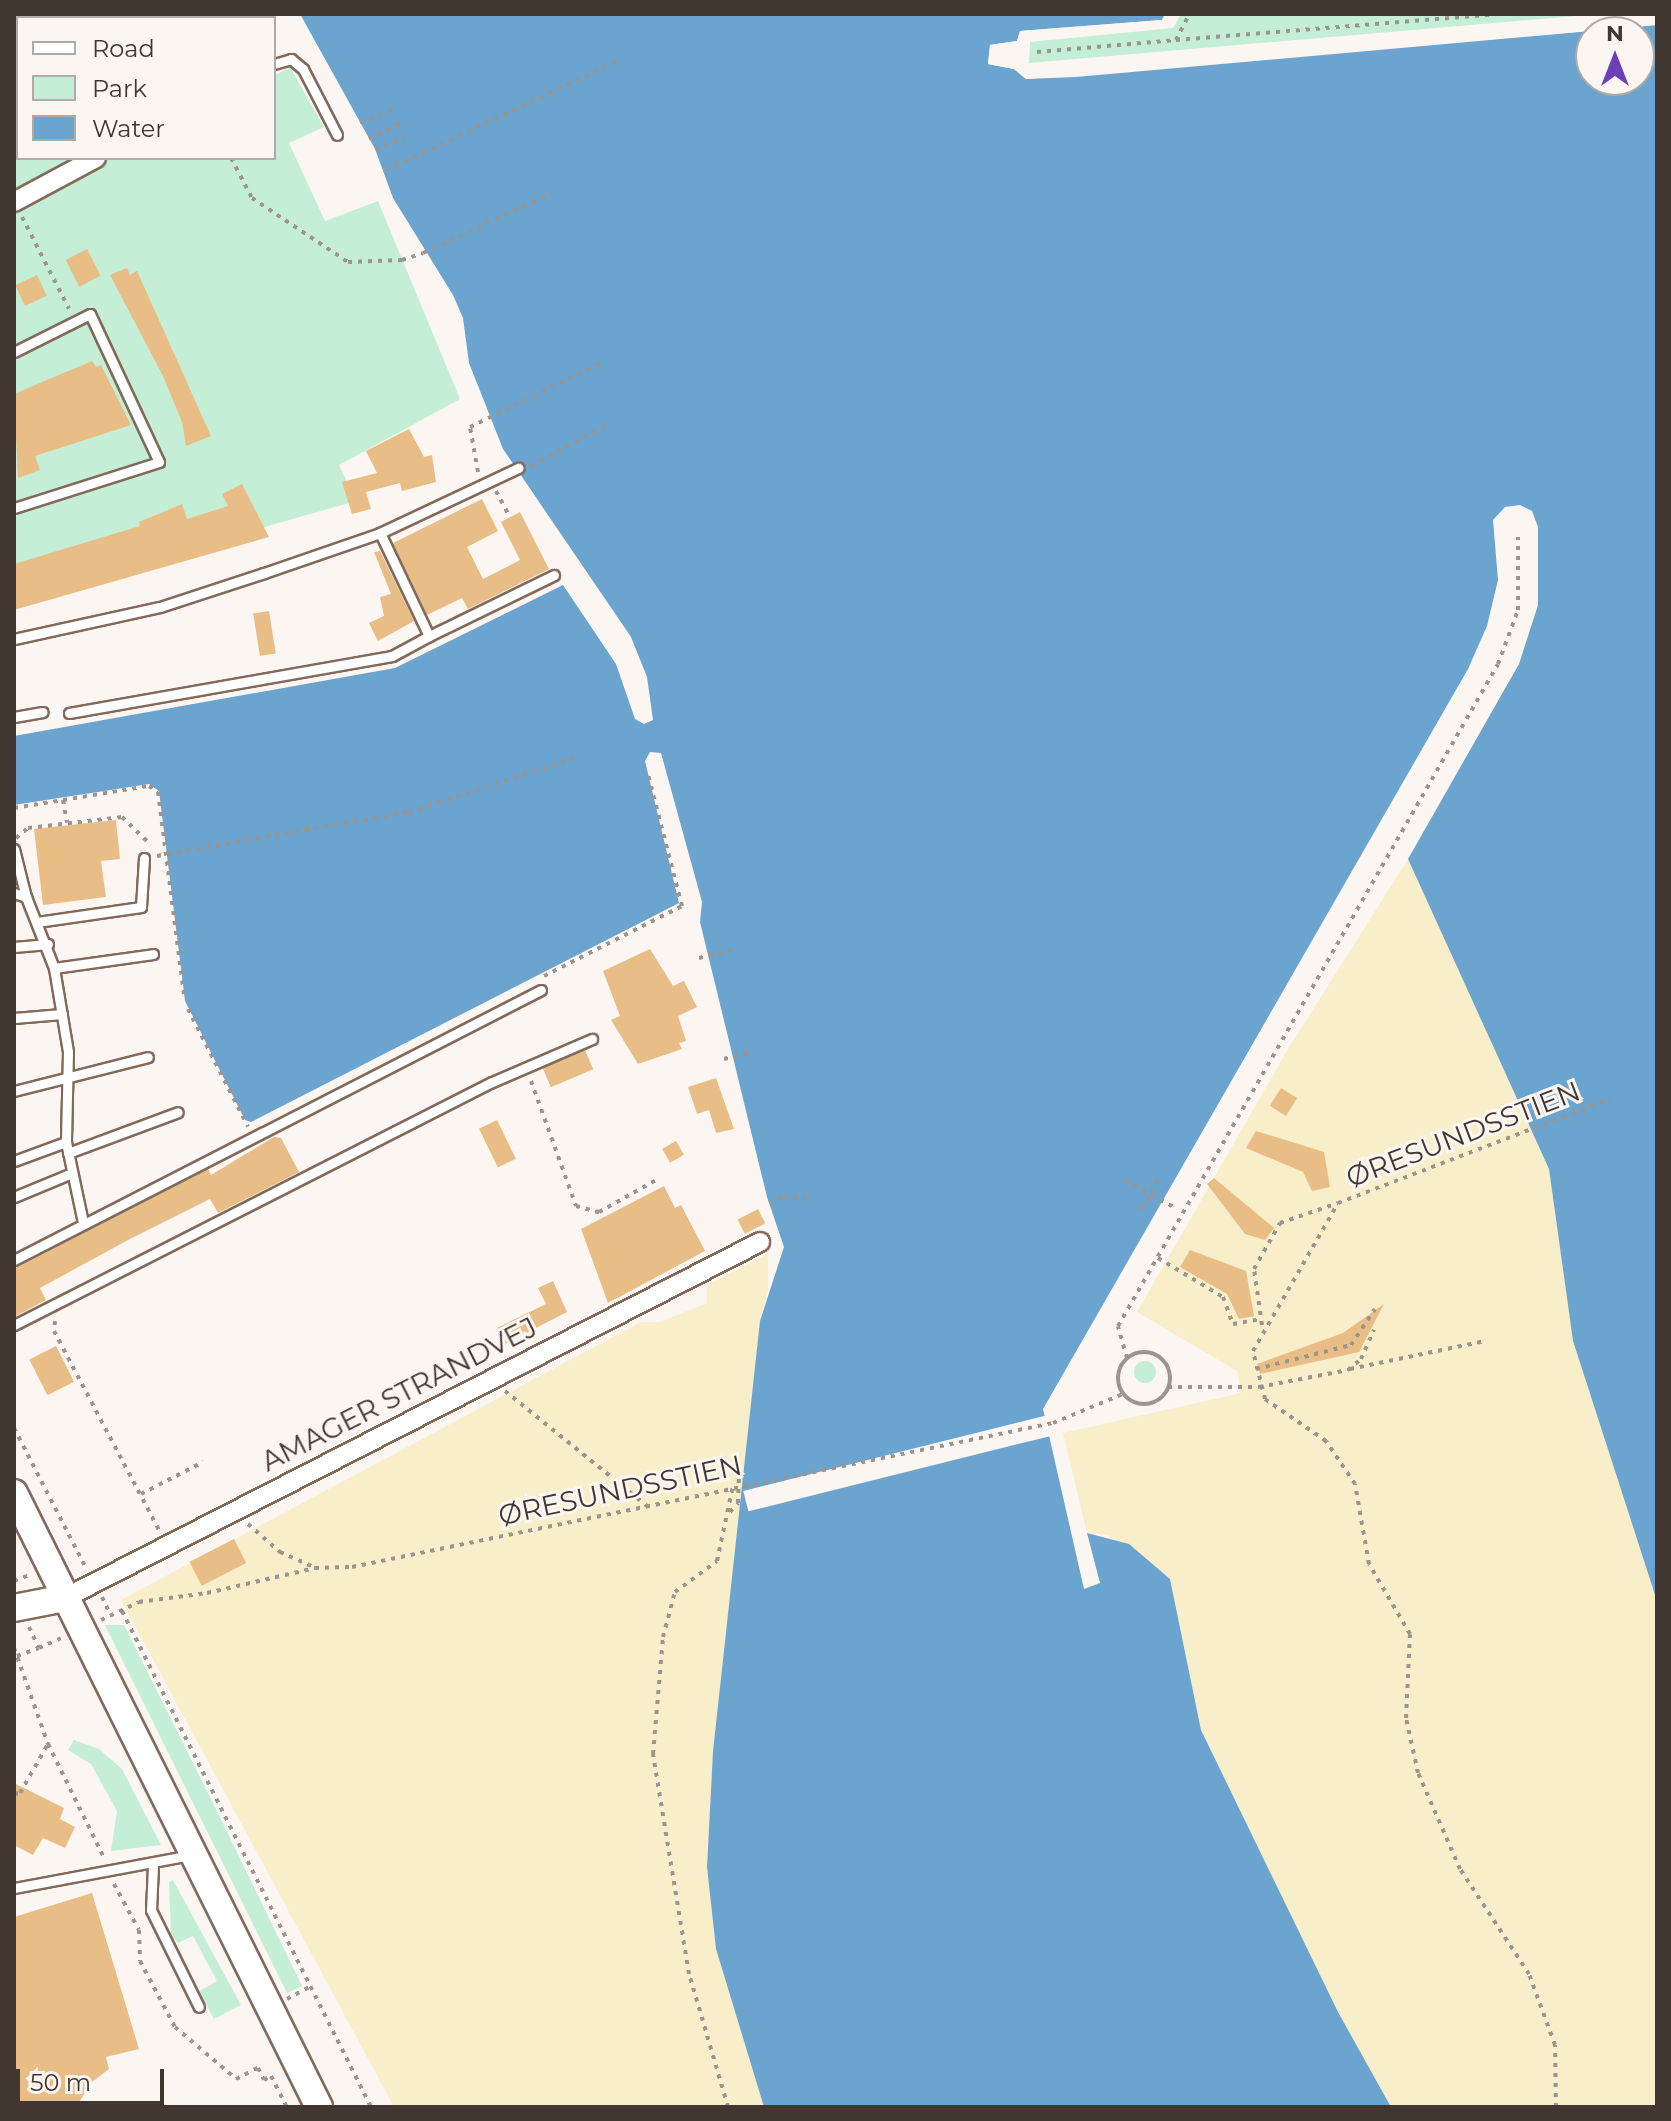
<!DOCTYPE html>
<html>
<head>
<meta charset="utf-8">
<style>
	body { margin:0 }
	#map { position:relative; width:1671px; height:2121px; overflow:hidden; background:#fcf6f3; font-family:Montserrat,sans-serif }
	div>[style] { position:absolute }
	.green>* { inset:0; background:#c4eed5 }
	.round { border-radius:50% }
	.sand>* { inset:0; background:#f8eec9 }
	.water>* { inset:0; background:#6ba4ce }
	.pier>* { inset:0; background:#fcf6f3; transform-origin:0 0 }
	.building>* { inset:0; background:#e8bd86; transform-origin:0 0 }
	.path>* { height:4px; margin-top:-2px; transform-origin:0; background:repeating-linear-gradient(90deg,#9c948f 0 4px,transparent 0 10px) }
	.path>.ring { margin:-2px; padding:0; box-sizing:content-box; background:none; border:4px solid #9c948f; border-radius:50% }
	.roads { filter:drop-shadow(2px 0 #826a5b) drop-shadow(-2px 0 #826a5b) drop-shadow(0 2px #826a5b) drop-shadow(0 -2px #826a5b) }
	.lane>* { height:9px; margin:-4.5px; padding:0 4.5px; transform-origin:4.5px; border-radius:4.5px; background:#fff }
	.street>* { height:18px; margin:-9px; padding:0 9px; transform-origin:9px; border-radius:9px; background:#fff }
	.secondary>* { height:26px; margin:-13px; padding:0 13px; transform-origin:13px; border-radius:13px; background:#fff }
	span { translate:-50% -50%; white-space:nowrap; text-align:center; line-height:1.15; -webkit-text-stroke:6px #fcf6f3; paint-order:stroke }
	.street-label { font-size:28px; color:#423730 }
	.frame { position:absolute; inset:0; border:16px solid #423730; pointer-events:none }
	.legend { position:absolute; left:16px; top:16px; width:260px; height:144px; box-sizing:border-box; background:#fcf6f3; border:2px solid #b2aaa5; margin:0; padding:10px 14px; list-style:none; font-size:24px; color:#423730 }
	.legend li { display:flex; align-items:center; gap:16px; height:40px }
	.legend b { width:40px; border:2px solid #b2aaa5 }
	.north { position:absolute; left:1575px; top:16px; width:80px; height:80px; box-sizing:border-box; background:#fcf6f3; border:2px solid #b2aaa5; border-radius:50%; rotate:0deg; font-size:22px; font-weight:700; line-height:32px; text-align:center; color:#423730 }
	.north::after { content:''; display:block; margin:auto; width:28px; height:36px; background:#6b3fb7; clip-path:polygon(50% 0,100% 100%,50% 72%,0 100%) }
	.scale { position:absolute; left:16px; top:2069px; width:148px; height:36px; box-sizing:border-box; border:4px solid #423730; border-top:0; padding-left:10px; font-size:24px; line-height:28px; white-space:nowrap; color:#423730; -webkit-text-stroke:6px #fcf6f3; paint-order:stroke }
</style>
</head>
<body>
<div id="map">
	<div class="green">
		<i style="clip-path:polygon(14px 14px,195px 18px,18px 18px,18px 158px,274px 158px,274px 76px,290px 67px,324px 127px,289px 143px,325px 221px,378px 201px,460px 399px,339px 465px,356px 501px,14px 598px)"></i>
		<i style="clip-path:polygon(1181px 14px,1599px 14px,1029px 63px,1030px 42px,1173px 28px)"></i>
		<i class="round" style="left:1134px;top:1361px;width:22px;height:22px"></i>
		<i style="clip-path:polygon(105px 1625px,124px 1625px,216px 1809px,302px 1986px,287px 1993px)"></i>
		<i style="clip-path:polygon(74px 1740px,99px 1749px,122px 1769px,161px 1845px,111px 1851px,117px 1811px,91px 1764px,68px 1750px)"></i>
		<i style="clip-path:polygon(173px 1880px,241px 2005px,214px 2019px,199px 1991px,217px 1981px,193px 1936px,178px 1943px,171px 1935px,169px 1882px)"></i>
	</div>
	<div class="sand">
		<i style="clip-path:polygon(1408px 859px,1549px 1169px,1573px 1341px,1657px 1601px,1657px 2107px,1391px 2107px,1338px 2012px,1201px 1730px,1170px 1579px,1107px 1535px,1087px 1533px,1063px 1433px,1241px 1393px,1237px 1371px,1137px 1312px,1288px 1049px)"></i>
		<i style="clip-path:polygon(768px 1254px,768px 1291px,760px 1321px,713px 1751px,707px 1867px,716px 1949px,764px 2107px,394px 2107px,121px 1600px,641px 1322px,660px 1322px,707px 1303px,707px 1285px)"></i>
	</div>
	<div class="water">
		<i style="clip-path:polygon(evenodd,300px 14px,1165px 14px,1162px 20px,1020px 31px,1017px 41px,990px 45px,988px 64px,1014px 69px,1026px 79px,1657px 25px,1657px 1601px,1573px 1341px,1549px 1169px,1408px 859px,1519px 664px,1538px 605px,1538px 527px,1532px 511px,1520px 505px,1505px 507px,1493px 520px,1498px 580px,1487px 626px,1468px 669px,1043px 1409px,1084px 1589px,1100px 1583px,1087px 1533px,1129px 1544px,1170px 1579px,1201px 1730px,1338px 2012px,1391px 2107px,764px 2107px,716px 1949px,707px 1867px,713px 1751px,760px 1321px,784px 1247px,767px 1197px,700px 922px,702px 902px,661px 753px,650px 752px,645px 761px,679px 903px,251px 1122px,245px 1120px,185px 1001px,159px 791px,149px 784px,14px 805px,14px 736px,395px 668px,563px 585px,616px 664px,635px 719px,644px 724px,653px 720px,647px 677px,631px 637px,503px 449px,469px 363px,463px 318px,453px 295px,393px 198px,375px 149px,300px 14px,1591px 32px,1639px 32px,1639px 80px,1591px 80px,1591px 32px)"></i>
	</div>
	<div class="pier">
		<i style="clip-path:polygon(1165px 14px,1169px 14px,1163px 24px,1023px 35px,1019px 44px,992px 49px,992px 61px,1015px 65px,1027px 75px,1076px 73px,1382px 43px,1657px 25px,1076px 77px,1026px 79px,1014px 69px,988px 64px,990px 45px,1017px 41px,1020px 31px,1162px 20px)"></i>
		<i style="left:1048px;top:1415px;width:21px;height:314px;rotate:76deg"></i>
	</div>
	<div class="building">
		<i style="left:87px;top:249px;width:30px;height:24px;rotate:63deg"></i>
		<i style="clip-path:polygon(127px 268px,130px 275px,137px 271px,211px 436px,186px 446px,182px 422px,163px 376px,110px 275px)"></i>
		<i style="left:37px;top:275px;width:23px;height:24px;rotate:65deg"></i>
		<i style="clip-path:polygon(92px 361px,96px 367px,101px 365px,131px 425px,35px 456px,40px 470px,18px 478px,14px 394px)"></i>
		<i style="clip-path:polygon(409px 429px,424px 457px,432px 455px,436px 482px,402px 491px,400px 483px,366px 492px,371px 509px,352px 514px,342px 482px,377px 473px,366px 451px)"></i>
		<i style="clip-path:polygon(242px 484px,269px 537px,14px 610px,14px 564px,140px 526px,139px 522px,182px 504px,187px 519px,228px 506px,222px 494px)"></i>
		<i style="clip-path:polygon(482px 499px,498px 531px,467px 547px,483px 579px,520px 560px,501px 522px,520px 512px,549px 569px,468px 609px,462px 598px,427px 615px,393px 543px)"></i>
		<i style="clip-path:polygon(380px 551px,414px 621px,378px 641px,369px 623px,384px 616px,380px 597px,391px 594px,374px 552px)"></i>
		<i style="left:269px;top:611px;width:43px;height:16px;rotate:81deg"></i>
		<i style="clip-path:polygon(116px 820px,120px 859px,101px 861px,106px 897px,43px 905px,34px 829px)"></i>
		<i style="clip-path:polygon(650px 949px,673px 986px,684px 981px,697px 1007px,678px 1016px,686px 1041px,679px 1043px,682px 1049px,638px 1064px,611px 1020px,620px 1016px,603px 971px)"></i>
		<i style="left:585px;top:1050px;width:21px;height:46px;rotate:67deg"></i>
		<i style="clip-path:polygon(716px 1078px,734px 1129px,716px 1133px,709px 1110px,697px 1114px,688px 1087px)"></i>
		<i style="left:1281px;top:1088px;width:19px;height:21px;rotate:32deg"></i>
		<i style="left:497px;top:1120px;width:43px;height:20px;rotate:64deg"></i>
		<i style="clip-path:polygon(1256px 1131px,1324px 1152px,1330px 1187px,1312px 1191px,1303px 1172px,1246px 1148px)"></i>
		<i style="clip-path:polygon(274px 1137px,281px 1138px,299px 1172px,218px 1213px,210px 1199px,128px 1240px,40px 1288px,46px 1300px,14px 1317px,14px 1269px,208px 1169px,211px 1175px)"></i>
		<i style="left:676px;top:1141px;width:16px;height:16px;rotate:60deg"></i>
		<i style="clip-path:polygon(1214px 1178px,1274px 1228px,1265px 1240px,1245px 1234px,1207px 1184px)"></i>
		<i style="clip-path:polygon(664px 1186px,675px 1208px,681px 1205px,705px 1251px,608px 1303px,581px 1229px)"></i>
		<i style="left:758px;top:1209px;width:16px;height:23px;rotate:63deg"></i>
		<i style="clip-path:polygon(1190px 1250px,1246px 1271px,1254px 1316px,1239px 1319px,1227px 1294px,1180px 1267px)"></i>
		<i style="clip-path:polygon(553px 1281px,567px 1312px,505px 1344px,497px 1328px,546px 1304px,538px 1288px)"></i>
		<i style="clip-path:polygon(1384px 1304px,1359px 1352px,1260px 1374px,1257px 1364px,1343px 1333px)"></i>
		<i style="left:56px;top:1346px;width:40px;height:30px;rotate:63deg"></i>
		<i style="left:234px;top:1539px;width:27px;height:50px;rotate:63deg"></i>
		<i style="clip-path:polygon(14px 1783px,64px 1808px,60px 1819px,75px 1827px,65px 1848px,43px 1838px,33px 1855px,14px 1845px)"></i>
		<i style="clip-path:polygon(92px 1893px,139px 2049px,106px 2057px,109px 2069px,92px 2082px,76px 2107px,14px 2107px,14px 1917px)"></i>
	</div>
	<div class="path">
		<i style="left:1176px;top:40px;width:321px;rotate:-4.6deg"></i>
		<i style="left:1037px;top:52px;width:140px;rotate:-4.9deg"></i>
		<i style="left:1176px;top:40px;width:29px;rotate:-63deg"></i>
		<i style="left:360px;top:123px;width:38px;rotate:-22deg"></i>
		<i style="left:369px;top:139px;width:40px;rotate:-26.6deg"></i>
		<i style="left:375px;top:149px;width:32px;rotate:-22deg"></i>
		<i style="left:231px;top:158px;width:45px;rotate:62.3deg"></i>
		<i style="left:252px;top:198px;width:115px;rotate:33.7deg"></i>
		<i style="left:348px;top:262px;width:54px;rotate:-2.1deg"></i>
		<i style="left:402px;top:260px;width:22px;rotate:-18deg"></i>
		<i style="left:423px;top:253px;width:142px;rotate:-24.9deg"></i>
		<i style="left:386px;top:170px;width:256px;rotate:-25.2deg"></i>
		<i style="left:22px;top:217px;width:103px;rotate:62.9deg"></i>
		<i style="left:531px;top:466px;width:90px;rotate:-28.6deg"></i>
		<i style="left:478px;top:472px;width:46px;rotate:-100.1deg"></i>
		<i style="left:470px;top:427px;width:150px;rotate:-26.1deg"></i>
		<i style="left:496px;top:491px;width:30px;rotate:62deg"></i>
		<i style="left:63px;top:800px;width:23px;rotate:80deg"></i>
		<i style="left:14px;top:808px;width:137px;rotate:-9.3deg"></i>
		<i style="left:149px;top:786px;width:11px;rotate:34deg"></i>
		<i style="left:158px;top:792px;width:204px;rotate:82.7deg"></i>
		<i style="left:16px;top:838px;width:16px;rotate:-40deg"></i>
		<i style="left:28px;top:828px;width:95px;rotate:-6.7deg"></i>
		<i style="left:122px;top:817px;width:40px;rotate:44deg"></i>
		<i style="left:157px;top:856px;width:256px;rotate:-9.9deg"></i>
		<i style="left:409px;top:812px;width:174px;rotate:-18.1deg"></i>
		<i style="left:699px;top:958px;width:41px;rotate:-14deg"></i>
		<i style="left:544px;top:976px;width:155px;rotate:-26.9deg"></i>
		<i style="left:682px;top:906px;width:135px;rotate:-104.5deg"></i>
		<i style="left:188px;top:1009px;width:132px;rotate:63deg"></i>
		<i style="left:724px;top:1059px;width:31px;rotate:-15deg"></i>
		<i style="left:531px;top:1081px;width:133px;rotate:70.2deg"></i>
		<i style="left:576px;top:1206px;width:24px;rotate:15deg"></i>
		<i style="left:599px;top:1212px;width:68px;rotate:-29.2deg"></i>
		<i style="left:1125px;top:1180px;width:54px;rotate:29deg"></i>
		<i style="left:769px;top:1203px;width:15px;rotate:-23deg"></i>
		<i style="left:783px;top:1197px;width:26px;rotate:4deg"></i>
		<i style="left:1141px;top:1210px;width:36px;rotate:-60deg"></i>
		<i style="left:1158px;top:1258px;width:76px;rotate:31deg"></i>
		<i style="left:1223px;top:1297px;width:29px;rotate:70deg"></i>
		<i style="left:1233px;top:1324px;width:28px;rotate:-10deg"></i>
		<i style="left:55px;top:1321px;width:10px;rotate:96deg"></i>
		<i style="left:54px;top:1331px;width:225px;rotate:62.2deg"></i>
		<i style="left:1262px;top:1325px;width:57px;rotate:-98.1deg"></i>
		<i style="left:1254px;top:1269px;width:53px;rotate:-60.5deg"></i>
		<i style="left:1280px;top:1223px;width:61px;rotate:-19deg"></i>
		<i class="ring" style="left:1118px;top:1352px;width:48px;height:48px"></i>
		<i style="left:1127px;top:1358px;width:33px;rotate:-106deg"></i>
		<i style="left:1118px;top:1326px;width:763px;rotate:-60.14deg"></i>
		<i style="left:1498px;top:664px;width:58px;rotate:-69.7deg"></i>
		<i style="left:1518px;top:610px;width:73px;rotate:-90deg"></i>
		<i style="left:1256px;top:1369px;width:98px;rotate:-14.2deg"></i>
		<i style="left:1351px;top:1345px;width:43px;rotate:-56.3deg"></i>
		<i style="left:1350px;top:1369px;width:138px;rotate:-11.7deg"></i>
		<i style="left:1168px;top:1387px;width:91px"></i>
		<i style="left:1259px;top:1387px;width:91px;rotate:-10.8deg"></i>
		<i style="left:1348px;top:1370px;width:17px;rotate:-40deg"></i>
		<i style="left:1361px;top:1359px;width:32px;rotate:-66deg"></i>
		<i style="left:505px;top:1391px;width:183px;rotate:39deg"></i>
		<i style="left:14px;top:1428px;width:157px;rotate:62.8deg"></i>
		<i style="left:141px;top:1494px;width:70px;rotate:-27.3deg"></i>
		<i style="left:730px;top:1512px;width:12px;rotate:-48deg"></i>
		<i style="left:738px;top:1503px;width:34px;rotate:-88deg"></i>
		<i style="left:248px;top:1524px;width:43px;rotate:41.2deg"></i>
		<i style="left:280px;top:1552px;width:36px;rotate:24deg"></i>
		<i style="left:14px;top:1581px;width:19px;rotate:-21deg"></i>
		<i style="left:102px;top:1597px;width:19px;rotate:65deg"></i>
		<i style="left:122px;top:1611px;width:555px;rotate:63.34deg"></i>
		<i style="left:101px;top:1620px;width:42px;rotate:-25.3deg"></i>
		<i style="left:139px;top:1602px;width:69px;rotate:-7.5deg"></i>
		<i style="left:207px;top:1593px;width:111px;rotate:-13deg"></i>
		<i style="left:315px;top:1568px;width:37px;rotate:-2deg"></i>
		<i style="left:352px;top:1567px;width:716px;rotate:-11.61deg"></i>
		<i style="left:1053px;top:1423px;width:76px;rotate:-22.5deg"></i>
		<i style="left:29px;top:1627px;width:23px;rotate:65deg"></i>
		<i style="left:39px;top:1648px;width:24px;rotate:-24deg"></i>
		<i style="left:14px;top:1648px;width:102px;rotate:70.5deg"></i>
		<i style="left:48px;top:1744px;width:127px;rotate:63.8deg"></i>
		<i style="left:17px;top:1656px;width:23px;rotate:-20deg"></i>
		<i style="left:14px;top:1794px;width:6px;rotate:-9deg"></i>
		<i style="left:20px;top:1793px;width:56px;rotate:-60.3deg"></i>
		<i style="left:114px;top:1884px;width:52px;rotate:61.5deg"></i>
		<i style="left:139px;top:1930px;width:31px;rotate:88deg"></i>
		<i style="left:140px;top:1961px;width:75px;rotate:62.1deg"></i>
		<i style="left:175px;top:2027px;width:80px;rotate:40.4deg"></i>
		<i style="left:236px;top:2079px;width:25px;rotate:-27deg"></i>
		<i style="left:258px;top:2068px;width:13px;rotate:63deg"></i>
		<i style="left:264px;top:2080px;width:8px;rotate:-30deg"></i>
		<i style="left:271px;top:2076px;width:35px;rotate:63deg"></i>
		<i style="left:287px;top:1999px;width:26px;rotate:-28deg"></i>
		<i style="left:728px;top:2107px;width:139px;rotate:-106.3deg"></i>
		<i style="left:689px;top:1974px;width:223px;rotate:-99.3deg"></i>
		<i style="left:653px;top:1754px;width:117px;rotate:-85.1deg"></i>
		<i style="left:663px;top:1637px;width:47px;rotate:-75.1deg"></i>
		<i style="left:675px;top:1592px;width:52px;rotate:-36.4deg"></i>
		<i style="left:717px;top:1561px;width:77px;rotate:-78deg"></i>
		<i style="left:1556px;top:2107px;width:62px;rotate:-90.9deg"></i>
		<i style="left:1555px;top:2045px;width:76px;rotate:-110.1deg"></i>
		<i style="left:1529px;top:1974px;width:126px;rotate:-123.3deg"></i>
		<i style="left:1460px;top:1869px;width:105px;rotate:-113.6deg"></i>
		<i style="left:1418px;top:1773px;width:56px;rotate:-102.3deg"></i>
		<i style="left:1406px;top:1718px;width:84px;rotate:-87.3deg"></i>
		<i style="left:1410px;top:1634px;width:81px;rotate:-120.4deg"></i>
		<i style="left:1369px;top:1564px;width:81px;rotate:-99.9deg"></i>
		<i style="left:1355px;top:1484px;width:52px;rotate:-124deg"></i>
		<i style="left:1326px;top:1441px;width:74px;rotate:-145.5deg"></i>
		<i style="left:1265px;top:1399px;width:49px;rotate:-104deg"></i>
		<i style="left:1253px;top:1351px;width:171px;rotate:-60.1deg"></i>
		<i style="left:1338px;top:1203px;width:292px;rotate:-20.9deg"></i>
	</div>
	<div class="roads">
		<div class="lane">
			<i style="left:27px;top:14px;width:4px;rotate:63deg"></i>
			<i style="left:274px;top:64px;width:18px;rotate:-16deg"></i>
			<i style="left:291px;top:59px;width:16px;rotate:40deg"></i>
			<i style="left:303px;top:69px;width:74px;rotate:62.7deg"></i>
			<i style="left:14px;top:97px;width:4px;rotate:-27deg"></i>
			<i style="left:14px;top:352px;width:85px;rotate:-26.6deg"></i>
			<i style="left:90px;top:314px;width:163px;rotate:65deg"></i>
			<i style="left:159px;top:462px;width:152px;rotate:162.4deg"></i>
			<i style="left:429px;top:636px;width:139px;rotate:-26deg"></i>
			<i style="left:14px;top:639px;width:149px;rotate:-12.4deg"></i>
			<i style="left:160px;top:607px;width:109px;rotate:-18.1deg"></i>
			<i style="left:264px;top:573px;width:123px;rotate:-19deg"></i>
			<i style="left:380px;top:533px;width:153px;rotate:-25.2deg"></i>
			<i style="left:69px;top:713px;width:328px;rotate:-10deg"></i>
			<i style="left:392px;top:656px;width:42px;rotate:-28.4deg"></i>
			<i style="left:429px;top:636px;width:114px;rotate:-115.4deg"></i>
			<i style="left:14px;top:717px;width:29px;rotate:-10deg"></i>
			<i style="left:14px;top:849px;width:49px;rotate:76deg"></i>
			<i style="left:14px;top:893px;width:13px;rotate:18deg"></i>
			<i style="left:26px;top:897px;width:76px;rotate:68.5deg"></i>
			<i style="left:54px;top:968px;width:85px;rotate:80.5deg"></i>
			<i style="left:68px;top:1052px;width:90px;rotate:91.3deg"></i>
			<i style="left:66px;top:1142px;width:83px;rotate:78.1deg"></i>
			<i style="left:37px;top:922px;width:105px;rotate:-8.2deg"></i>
			<i style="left:141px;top:907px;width:49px;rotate:-86.5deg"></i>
			<i style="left:14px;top:947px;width:34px;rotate:-5deg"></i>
			<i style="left:54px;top:968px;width:100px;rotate:-8deg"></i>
			<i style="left:14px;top:1018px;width:48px;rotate:-4.8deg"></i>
			<i style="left:14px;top:1091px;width:138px;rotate:-14.2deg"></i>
			<i style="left:68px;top:1153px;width:117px;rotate:-20.4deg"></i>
			<i style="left:14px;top:1161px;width:55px;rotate:-20.1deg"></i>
			<i style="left:14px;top:1197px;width:63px;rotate:-22.5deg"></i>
			<i style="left:14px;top:1260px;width:592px;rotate:-27.13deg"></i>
			<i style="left:14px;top:1325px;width:536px;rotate:-26.95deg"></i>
			<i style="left:492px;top:1082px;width:109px;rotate:-23.3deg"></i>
			<i style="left:153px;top:1865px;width:45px;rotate:92.5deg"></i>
			<i style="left:151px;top:1910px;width:108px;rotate:63.7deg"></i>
			<i style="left:14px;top:1888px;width:180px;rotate:-10.6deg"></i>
		</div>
		<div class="street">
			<i style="left:222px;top:14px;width:4px;rotate:63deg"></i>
			<i style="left:14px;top:202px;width:93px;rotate:-28.2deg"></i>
			<i style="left:65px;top:1598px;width:781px;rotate:-27.12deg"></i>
		</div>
		<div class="secondary">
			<i style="left:14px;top:1493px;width:686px;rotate:63.58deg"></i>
			<i style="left:14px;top:1608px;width:52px;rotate:-11.1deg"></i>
		</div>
	</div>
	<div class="street-label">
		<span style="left:1463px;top:1134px;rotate:-21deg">ØRESUNDSSTIEN</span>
		<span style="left:399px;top:1394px;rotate:-27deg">AMAGER STRANDVEJ</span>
		<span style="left:620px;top:1490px;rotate:-12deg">ØRESUNDSSTIEN</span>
	</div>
	<div class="frame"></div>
	<ul class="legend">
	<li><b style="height:10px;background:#fff"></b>Road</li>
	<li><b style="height:22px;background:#c4eed5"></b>Park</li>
	<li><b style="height:22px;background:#6ba4ce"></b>Water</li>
	</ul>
	<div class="north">N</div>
	<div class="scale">50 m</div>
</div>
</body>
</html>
